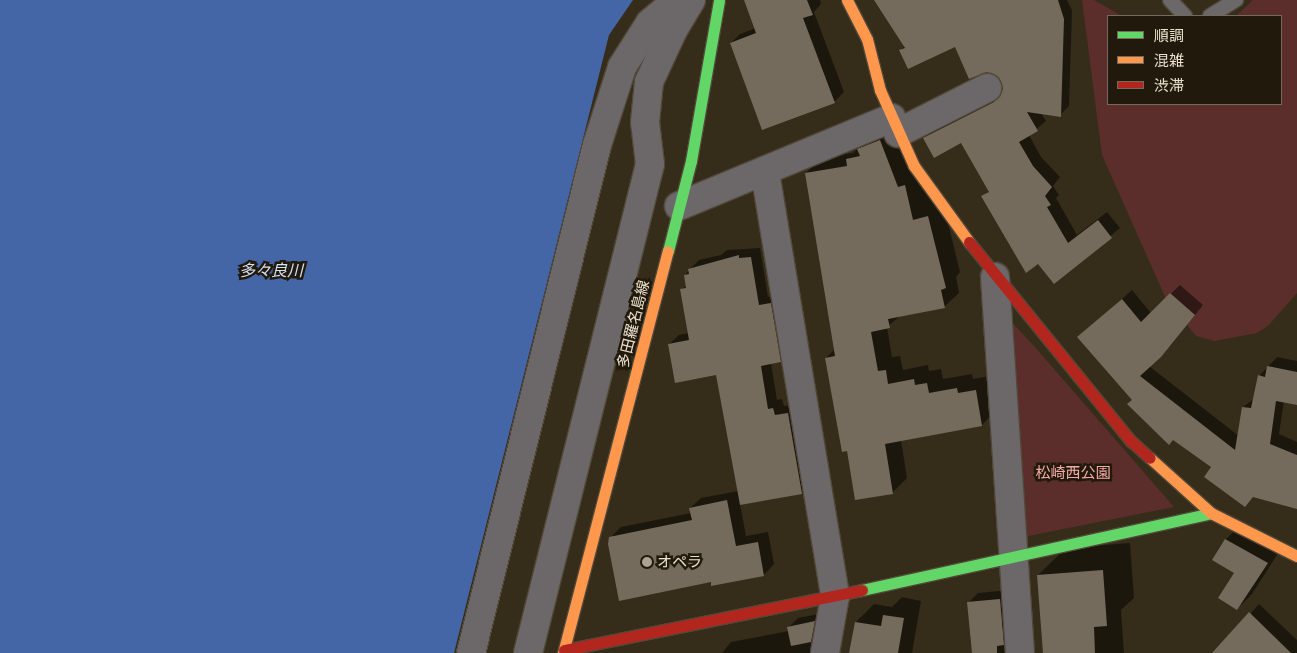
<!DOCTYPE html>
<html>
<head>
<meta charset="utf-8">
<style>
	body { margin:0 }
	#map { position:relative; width:1297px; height:653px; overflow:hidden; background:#362c1a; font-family:"PT Sans","Noto Sans JP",sans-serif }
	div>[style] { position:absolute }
	.green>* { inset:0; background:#5b2e2b }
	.water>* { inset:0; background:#4466a7 }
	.shadow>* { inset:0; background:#0007 }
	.building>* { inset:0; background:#756b5d }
	.roads { filter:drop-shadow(1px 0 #514839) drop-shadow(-1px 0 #514839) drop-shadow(0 1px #514839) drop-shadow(0 -1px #514839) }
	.lane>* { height:14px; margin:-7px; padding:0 7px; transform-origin:7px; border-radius:7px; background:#6c6869 }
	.street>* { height:28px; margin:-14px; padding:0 14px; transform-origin:14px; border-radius:14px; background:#6c6869 }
	.fast>* { height:11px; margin:-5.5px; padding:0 5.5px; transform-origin:5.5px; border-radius:5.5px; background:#63d668 }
	.slow>* { height:11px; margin:-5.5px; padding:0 5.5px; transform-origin:5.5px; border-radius:5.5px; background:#ff974d }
	.jam>* { height:11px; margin:-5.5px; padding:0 5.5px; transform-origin:5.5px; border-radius:5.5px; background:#b3261e }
	.dots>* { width:14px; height:14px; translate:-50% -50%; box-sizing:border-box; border:2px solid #211a0c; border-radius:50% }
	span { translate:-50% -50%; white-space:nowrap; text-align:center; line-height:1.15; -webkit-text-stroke:5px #211a0c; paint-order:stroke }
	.street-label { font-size:15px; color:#ece1cf }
	.park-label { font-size:15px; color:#f7aaa7 }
	.poi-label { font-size:15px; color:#ece1cf }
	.left { translate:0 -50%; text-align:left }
	.water-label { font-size:16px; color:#d5e1f5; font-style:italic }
	.legend { position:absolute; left:1107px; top:15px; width:175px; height:90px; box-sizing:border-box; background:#211a0c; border:1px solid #726a5a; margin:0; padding:6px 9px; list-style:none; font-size:15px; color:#ece1cf }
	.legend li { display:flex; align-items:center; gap:10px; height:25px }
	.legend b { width:25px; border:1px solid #726a5a }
</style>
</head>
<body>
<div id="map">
	<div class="green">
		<i style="clip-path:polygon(1082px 0,1094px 0,1122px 16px,1108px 16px,1108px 104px,1281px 104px,1281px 16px,1236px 16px,1253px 0,1297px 0,1297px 293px,1269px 325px,1257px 333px,1214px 341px,1196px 336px,1166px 299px,1102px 155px)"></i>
		<i style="clip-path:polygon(1008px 318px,1034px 346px,1174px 507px,1023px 537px)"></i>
	</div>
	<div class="water">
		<i style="clip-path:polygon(0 0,633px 0,609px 35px,454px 653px,0 653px)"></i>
	</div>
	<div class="shadow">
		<i style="clip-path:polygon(745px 0,820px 0,821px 4px,814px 12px,844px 92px,834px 102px,763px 129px,731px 43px,740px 34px,756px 28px)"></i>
		<i style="clip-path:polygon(880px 0,1067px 0,1072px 10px,1069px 106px,1060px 115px,1041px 113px,1046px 121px,1029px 135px,1041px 157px,1060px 177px,1053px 186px,1059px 195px,1056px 198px,1077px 235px,1107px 212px,1120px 228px,1054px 282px,983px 197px,990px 190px,961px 141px,925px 138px,934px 129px,1000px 95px,1004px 90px,1002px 80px,955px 45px,901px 50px,905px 46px)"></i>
		<i style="clip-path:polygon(894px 126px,943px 202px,960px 272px,956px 277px,959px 293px,944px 307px,900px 316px,887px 327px,892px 357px,900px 356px,903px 370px,928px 365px,929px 371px,941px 369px,943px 379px,972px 374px,973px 379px,990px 376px,996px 410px,982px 425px,901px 440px,907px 478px,892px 493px,848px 449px,826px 358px,835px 349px,806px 173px,821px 158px,853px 153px,862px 144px)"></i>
		<i style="clip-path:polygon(760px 248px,768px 297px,780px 295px,789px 352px,780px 361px,771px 363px,777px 400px,782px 399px,784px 406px,797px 404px,811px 483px,802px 493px,740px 504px,746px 536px,768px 532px,774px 564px,764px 575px,712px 584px,712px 580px,611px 537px,621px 527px,691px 513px,690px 508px,701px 498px,738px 491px,717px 374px,669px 344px,679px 335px,689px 333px,682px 290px,687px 285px,685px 275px,690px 269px,699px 260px,721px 255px,727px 250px)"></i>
		<i style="clip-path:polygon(1180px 285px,1203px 305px,1170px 346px,1149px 366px,1239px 436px,1243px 407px,1255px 398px,1259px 376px,1277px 357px,1297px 361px,1297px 404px,1284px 401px,1279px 434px,1297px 442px,1297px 507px,1254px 496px,1245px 505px,1213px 466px,1079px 337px,1132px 290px,1151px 313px)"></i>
		<i style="clip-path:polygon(1242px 524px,1282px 547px,1252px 594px,1237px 609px,1236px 573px,1214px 560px,1226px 539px)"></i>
		<i style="clip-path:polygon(1130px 543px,1134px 598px,1121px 610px,1124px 653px,1044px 653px,1038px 575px,1066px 548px)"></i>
		<i style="clip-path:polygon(1009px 590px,1015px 653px,973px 653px,968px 603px,978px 593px)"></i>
		<i style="clip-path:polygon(902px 597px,921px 601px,912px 653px,851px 653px,856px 622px,874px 604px,892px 607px)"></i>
		<i style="clip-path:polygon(1259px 604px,1297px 640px,1297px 653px,1216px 653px)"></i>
		<i style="clip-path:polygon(824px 613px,819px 653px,722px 653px,731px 642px,789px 631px,788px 628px,798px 618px)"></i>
	</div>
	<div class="building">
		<i style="clip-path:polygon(744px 0,807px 0,813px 15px,803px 18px,835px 103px,762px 130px,730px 43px,756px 33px)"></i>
		<i style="clip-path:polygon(874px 0,1058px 0,1064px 19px,1061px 117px,1027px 112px,1038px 131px,1019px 142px,1033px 166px,1052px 187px,1045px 196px,1051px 205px,1047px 207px,1068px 243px,1098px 220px,1112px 238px,1054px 284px,1038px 264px,1026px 273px,981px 196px,989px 192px,961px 143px,934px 158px,923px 138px,994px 102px,1003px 89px,1001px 81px,987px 72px,969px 79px,955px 47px,908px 69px,899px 50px,905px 48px)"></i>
		<i style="clip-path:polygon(880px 140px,898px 187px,905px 185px,913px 220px,928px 216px,946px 288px,941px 290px,945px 308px,888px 319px,890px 328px,871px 332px,878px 371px,886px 370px,888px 384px,914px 379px,915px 385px,927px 383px,929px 393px,957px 388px,958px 393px,976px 390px,982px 426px,885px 444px,893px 494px,855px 500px,847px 451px,842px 452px,825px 358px,835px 356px,805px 173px,847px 166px,846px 159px,860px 156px,857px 149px)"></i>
		<i style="clip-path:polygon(739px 255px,739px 258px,751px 257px,759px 305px,771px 303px,781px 362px,761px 366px,768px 409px,773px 408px,775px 415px,788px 413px,802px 494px,740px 505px,716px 375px,675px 383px,668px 344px,689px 340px,680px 289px,686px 288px,684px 275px,689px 274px,688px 269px)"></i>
		<i style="clip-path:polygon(1170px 293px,1195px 315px,1161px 357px,1140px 376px,1235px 450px,1242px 407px,1251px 408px,1258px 375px,1265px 377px,1267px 366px,1297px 372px,1297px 405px,1276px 401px,1270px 444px,1297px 455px,1297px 509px,1253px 497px,1245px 507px,1204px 477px,1211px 467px,1173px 440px,1169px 445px,1127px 404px,1132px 400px,1077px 337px,1122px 299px,1141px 322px)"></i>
		<i style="clip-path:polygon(727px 500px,736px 546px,758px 542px,764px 576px,711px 586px,711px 582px,619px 601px,608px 544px,609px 537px,692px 520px,689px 508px)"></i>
		<i style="clip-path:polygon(1225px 539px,1268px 563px,1237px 610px,1218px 598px,1234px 573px,1212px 560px)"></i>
		<i style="clip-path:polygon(1103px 570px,1107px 626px,1094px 627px,1095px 653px,1043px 653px,1037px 575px)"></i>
		<i style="clip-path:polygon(1000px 599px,1004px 645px,997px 646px,997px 653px,972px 653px,967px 602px)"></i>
		<i style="clip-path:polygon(1249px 612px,1291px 653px,1212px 653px)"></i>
		<i style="clip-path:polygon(883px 615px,904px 618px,898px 653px,849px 653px,855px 622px,881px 626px)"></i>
		<i style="clip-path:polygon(815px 621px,811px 642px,791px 646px,787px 627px)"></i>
	</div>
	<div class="roads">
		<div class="lane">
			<i style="left:1170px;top:0;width:22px;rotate:47deg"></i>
			<i style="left:1210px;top:16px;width:31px;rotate:-32deg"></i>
		</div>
		<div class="street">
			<i style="left:898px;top:133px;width:100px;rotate:-26.8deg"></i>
			<i style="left:765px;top:172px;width:430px;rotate:80.6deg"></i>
			<i style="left:835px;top:596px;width:58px;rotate:100deg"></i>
			<i style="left:679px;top:206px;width:230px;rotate:-22.5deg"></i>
			<i style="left:995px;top:277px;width:377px;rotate:86.2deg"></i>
			<i style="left:471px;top:653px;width:523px;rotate:-76.07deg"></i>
			<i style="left:597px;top:145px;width:82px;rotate:-72.2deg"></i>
			<i style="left:622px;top:67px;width:52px;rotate:-57.5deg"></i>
			<i style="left:650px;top:23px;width:35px;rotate:-40deg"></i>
			<i style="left:528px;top:653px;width:504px;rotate:-75.99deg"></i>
			<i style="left:650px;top:164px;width:42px;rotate:-96.8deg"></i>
			<i style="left:645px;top:122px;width:40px;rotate:-84.3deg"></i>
			<i style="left:649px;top:82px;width:57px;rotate:-65.2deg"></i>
			<i style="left:673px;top:30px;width:35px;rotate:-59deg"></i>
		</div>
		<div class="fast">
			<i style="left:668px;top:251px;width:93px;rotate:-75.7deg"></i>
			<i style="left:691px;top:161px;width:163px;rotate:-80.1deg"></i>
			<i style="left:862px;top:590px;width:357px;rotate:-12.4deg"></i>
		</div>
		<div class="slow">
			<i style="left:847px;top:0;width:44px;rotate:62.9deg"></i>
			<i style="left:867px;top:39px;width:53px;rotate:75.7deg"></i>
			<i style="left:880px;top:90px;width:83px;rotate:65.9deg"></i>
			<i style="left:914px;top:166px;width:94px;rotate:54.1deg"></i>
			<i style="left:1150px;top:458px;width:82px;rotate:42deg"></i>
			<i style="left:1211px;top:513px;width:96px;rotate:26.6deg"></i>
			<i style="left:563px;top:653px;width:415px;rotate:-75.4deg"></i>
		</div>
		<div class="jam">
			<i style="left:969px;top:242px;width:257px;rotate:50.9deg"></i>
			<i style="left:1131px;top:441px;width:25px;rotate:42deg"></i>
			<i style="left:564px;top:650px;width:304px;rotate:-11.4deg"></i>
		</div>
	</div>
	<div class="dots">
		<i style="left:647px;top:562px;background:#aca290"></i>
	</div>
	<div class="street-label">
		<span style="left:633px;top:324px;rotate:-76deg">多田羅名島線</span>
	</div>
	<div class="park-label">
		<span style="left:1073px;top:473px">松崎西公園</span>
	</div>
	<div class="poi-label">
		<span class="left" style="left:657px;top:562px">オペラ</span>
	</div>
	<div class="water-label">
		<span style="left:271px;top:270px">多々良川</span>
	</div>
	<ul class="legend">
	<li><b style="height:6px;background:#63d668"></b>順調</li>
	<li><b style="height:6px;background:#ff974d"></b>混雑</li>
	<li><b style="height:6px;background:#b3261e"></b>渋滞</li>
	</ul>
</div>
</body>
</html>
